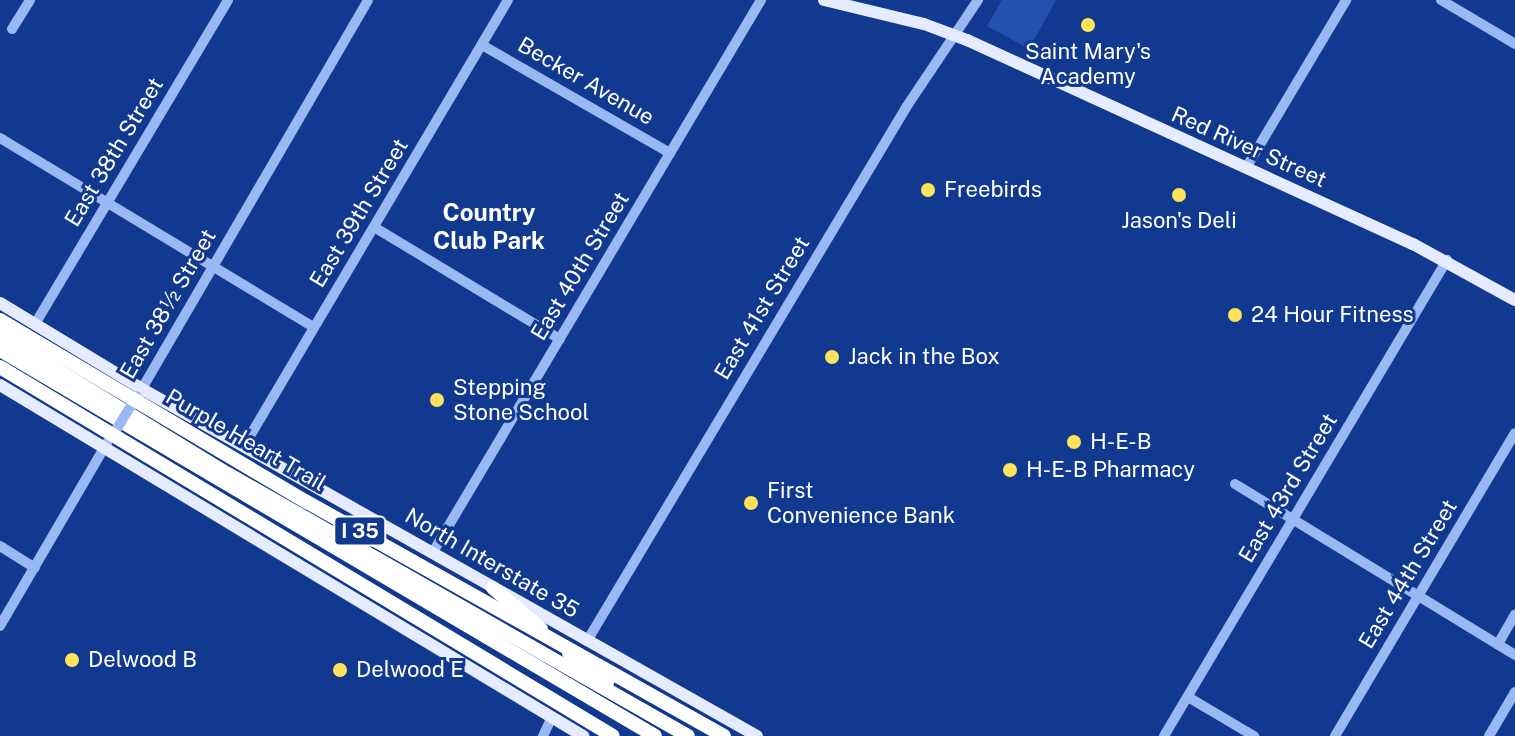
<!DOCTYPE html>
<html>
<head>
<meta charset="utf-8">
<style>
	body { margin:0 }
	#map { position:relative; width:1515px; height:736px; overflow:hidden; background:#10398f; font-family:"Public Sans",sans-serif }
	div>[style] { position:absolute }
	.green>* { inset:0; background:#2251af }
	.minor>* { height:10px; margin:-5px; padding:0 5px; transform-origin:5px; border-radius:5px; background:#9ab8f3 }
	.major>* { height:12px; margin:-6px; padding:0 6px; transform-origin:6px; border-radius:6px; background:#e5ecff }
	.highway>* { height:14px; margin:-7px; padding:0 7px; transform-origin:7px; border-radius:7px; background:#fff }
	.minor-bridge>* { height:10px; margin:-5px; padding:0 5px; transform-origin:5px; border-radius:5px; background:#9ab8f3 }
	.highway-bridge>* { height:14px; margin:-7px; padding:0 7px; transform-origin:7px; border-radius:7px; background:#fff }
	.dots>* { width:22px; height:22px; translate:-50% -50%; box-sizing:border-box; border:4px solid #10398f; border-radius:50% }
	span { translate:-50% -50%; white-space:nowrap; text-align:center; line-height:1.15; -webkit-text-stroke:6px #10398f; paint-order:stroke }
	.shield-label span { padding:2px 6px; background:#10398f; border:2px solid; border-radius:6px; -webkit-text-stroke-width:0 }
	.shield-label { font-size:20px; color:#fff; font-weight:700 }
	.poi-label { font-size:22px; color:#fff }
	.left { translate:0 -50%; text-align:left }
	.street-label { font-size:22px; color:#fff }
	.neighbourhood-label { font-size:24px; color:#fff; font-weight:700 }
</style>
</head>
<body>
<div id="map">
	<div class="green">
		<i style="clip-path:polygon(1002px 0,1056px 0,1029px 49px,987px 26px)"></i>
	</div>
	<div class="minor">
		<i style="left:1441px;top:0;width:86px;rotate:30.7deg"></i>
		<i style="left:12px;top:29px;width:34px;rotate:-58deg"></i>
		<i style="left:482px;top:45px;width:217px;rotate:29.9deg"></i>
		<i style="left:0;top:138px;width:366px;rotate:31.1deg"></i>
		<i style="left:1246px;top:168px;width:196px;rotate:-59.2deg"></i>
		<i style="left:374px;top:227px;width:217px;rotate:31.1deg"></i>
		<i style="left:35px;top:324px;width:377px;rotate:-59.2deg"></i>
		<i style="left:140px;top:392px;width:453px;rotate:-59.8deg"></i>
		<i style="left:244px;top:446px;width:518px;rotate:-59.38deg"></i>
		<i style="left:1235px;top:484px;width:328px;rotate:31.4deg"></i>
		<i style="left:0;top:546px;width:41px;rotate:32.2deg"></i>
		<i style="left:433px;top:552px;width:642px;rotate:-59.28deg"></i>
		<i style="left:0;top:626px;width:212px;rotate:-59.7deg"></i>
		<i style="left:587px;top:641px;width:623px;rotate:-59.12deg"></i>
		<i style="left:907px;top:106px;width:128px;rotate:-56.2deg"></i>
		<i style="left:1498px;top:644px;width:34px;rotate:-60deg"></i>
		<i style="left:1188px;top:697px;width:77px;rotate:30.6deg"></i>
		<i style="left:543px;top:736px;width:19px;rotate:-65deg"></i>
		<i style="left:1164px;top:736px;width:554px;rotate:-59.27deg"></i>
		<i style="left:1335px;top:736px;width:352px;rotate:-59.3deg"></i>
		<i style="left:1489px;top:736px;width:51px;rotate:-59.4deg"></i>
	</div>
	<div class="major">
		<i style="left:824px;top:0;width:103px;rotate:13.5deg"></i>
		<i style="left:924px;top:24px;width:46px;rotate:20.4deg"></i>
		<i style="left:967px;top:40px;width:490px;rotate:24.6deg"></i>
		<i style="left:1413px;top:244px;width:116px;rotate:28.8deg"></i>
		<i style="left:0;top:303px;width:166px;rotate:31.2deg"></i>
		<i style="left:142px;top:389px;width:706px;rotate:29.43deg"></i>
		<i style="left:0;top:385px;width:681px;rotate:31.05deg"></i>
	</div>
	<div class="highway">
		<i style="left:0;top:335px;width:267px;rotate:31.4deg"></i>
		<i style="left:228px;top:474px;width:529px;rotate:29.66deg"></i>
		<i style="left:0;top:350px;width:760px;rotate:30.51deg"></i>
		<i style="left:493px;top:588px;width:63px;rotate:40.5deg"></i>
		<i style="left:569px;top:653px;width:48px;rotate:37.3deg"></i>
	</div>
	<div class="minor-bridge">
		<i style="left:111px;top:438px;width:49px;rotate:-58.2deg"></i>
	</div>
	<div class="highway-bridge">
		<i style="left:0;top:320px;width:357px;rotate:30.7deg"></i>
		<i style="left:307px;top:502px;width:478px;rotate:29.3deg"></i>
		<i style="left:0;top:367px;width:715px;rotate:31.05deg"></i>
	</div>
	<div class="dots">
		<i style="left:1088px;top:25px;background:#ffe25b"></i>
		<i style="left:928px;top:190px;background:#ffe25b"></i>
		<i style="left:1179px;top:195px;background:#ffe25b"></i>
		<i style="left:1235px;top:315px;background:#ffe25b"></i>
		<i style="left:832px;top:357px;background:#ffe25b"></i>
		<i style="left:437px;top:400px;background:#ffe25b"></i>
		<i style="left:1074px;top:442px;background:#ffe25b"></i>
		<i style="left:1010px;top:470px;background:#ffe25b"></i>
		<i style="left:751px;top:503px;background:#ffe25b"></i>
		<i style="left:72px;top:660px;background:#ffe25b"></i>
		<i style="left:340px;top:670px;background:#ffe25b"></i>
	</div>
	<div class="shield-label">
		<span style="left:360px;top:531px">I 35</span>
	</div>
	<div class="poi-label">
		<span style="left:1088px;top:64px">Saint Mary's<br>Academy</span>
		<span class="left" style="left:944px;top:190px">Freebirds</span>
		<span style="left:1179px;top:221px">Jason's Deli</span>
		<span class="left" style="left:1251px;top:315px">24 Hour Fitness</span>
		<span class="left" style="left:848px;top:357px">Jack in the Box</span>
		<span class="left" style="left:453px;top:400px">Stepping<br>Stone School</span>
		<span class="left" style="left:1090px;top:442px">H-E-B</span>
		<span class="left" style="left:1026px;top:470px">H-E-B Pharmacy</span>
		<span class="left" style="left:767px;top:503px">First<br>Convenience Bank</span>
		<span class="left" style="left:88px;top:660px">Delwood B</span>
		<span class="left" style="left:356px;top:670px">Delwood E</span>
	</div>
	<div class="street-label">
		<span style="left:586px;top:81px;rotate:30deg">Becker Avenue</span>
		<span style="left:1249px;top:147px;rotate:24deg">Red River Street</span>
		<span style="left:114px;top:152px;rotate:-59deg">East 38th Street</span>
		<span style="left:359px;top:213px;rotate:-59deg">East 39th Street</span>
		<span style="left:580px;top:266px;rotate:-59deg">East 40th Street</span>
		<span style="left:168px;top:304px;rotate:-60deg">East 38½ Street</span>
		<span style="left:762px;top:308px;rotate:-59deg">East 41st Street</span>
		<span style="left:246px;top:440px;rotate:30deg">Purple Heart Trail</span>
		<span style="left:1288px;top:488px;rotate:-59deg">East 43rd Street</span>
		<span style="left:492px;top:563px;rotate:30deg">North Interstate 35</span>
		<span style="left:1408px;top:574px;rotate:-59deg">East 44th Street</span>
	</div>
	<div class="neighbourhood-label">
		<span style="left:489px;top:227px">Country<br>Club Park</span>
	</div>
</div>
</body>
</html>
